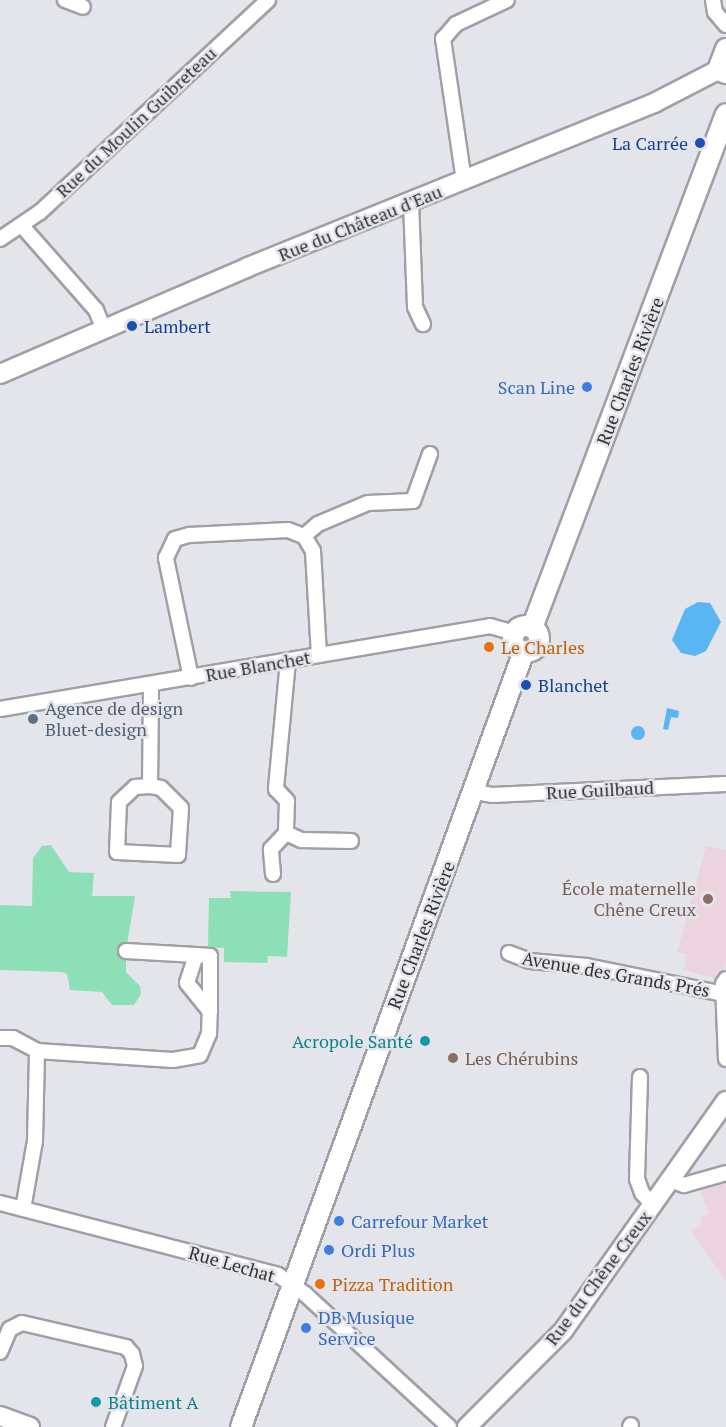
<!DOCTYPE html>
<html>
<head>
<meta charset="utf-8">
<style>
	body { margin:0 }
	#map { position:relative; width:726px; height:1427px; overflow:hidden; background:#e4e5eb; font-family:"PT Serif",serif }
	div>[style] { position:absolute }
	.education>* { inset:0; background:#ecd4df }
	.green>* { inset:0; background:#8ddfb8 }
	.water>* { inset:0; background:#5ab5f3 }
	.round { border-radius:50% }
	.roads { filter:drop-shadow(2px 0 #9fa0a6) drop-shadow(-2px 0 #9fa0a6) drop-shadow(0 2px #9fa0a6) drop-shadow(0 -2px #9fa0a6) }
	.minor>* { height:14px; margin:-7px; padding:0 7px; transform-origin:7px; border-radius:7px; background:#fff }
	.tertiary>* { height:18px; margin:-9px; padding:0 9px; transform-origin:9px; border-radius:9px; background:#fff }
	.secondary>* { height:20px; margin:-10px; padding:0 10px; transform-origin:10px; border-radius:10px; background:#fff }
	.secondary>.ring { margin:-10px; padding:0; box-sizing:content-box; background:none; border:20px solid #fff; border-radius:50% }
	.dots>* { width:16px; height:16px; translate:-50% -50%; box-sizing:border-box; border:3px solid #e4e5eb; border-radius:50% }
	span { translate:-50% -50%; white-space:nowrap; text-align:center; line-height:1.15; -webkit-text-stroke:5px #e4e5eb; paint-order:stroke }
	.street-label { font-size:18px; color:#323335 }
	.transit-label { font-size:18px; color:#164399 }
	.right { translate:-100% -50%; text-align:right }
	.left { translate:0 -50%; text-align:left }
	.shop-label { font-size:18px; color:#366cbe }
	.food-label { font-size:18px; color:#c56008 }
	.service-label { font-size:18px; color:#4e5e75 }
	.education-label { font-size:18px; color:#785e54 }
	.culture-label { font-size:18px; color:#0d838f }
</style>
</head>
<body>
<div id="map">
	<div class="education">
		<i style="clip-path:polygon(706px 846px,726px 850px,726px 962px,719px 979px,683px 970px,687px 954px,677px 952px)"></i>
		<i style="clip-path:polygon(726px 1183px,726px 1281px,690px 1230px,701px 1226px,700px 1218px,709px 1214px,700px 1191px)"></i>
	</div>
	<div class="green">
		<i style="clip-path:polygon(51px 845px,69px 872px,94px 873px,92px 896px,135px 896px,126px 951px,126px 972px,140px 986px,141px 994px,134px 1005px,112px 1005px,102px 992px,70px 990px,67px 974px,62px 972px,0 970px,0 905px,32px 906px,33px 858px,42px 846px)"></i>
		<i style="clip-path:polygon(230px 891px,291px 892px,287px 957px,268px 956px,267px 963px,224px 962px,224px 948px,208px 947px,209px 898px,231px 898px)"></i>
	</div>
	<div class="water">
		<i style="clip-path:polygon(698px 602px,710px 603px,721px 622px,706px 651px,695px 656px,681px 653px,672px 640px,685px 609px)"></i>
		<i style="clip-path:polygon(667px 708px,679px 711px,678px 718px,671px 717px,668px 730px,663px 729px)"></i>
		<i class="round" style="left:631px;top:726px;width:14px;height:14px"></i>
	</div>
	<div class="roads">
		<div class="minor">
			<i style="left:65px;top:0;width:19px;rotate:21deg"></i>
			<i style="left:713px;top:0;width:12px;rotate:81deg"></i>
			<i style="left:715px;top:12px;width:17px;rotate:50deg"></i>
			<i style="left:464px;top:181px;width:144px;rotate:-98.4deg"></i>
			<i style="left:443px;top:39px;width:20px;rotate:-49deg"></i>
			<i style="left:456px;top:24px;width:56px;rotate:-25.2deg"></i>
			<i style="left:411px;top:202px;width:105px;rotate:87.8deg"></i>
			<i style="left:415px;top:307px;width:19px;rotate:65deg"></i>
			<i style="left:23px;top:227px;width:111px;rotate:48.7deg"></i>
			<i style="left:96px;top:310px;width:22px;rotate:68deg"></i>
			<i style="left:0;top:239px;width:48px;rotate:-34deg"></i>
			<i style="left:40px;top:212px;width:311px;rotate:-42.9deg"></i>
			<i style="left:304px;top:536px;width:18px;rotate:-41deg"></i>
			<i style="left:318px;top:524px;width:54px;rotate:-22.8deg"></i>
			<i style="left:368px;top:503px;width:45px;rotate:-2.5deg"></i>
			<i style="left:413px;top:501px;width:50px;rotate:-70.1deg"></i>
			<i style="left:288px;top:661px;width:129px;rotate:95.4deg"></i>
			<i style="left:276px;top:789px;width:16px;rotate:47deg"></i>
			<i style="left:287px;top:801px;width:32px;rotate:92deg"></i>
			<i style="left:286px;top:833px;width:17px;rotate:25deg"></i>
			<i style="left:301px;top:840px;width:50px;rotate:1.1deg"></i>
			<i style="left:191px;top:678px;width:123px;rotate:-101.8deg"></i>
			<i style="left:166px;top:558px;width:21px;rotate:-65deg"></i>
			<i style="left:175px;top:539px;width:15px;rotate:-16deg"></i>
			<i style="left:189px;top:535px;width:99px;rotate:-2.9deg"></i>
			<i style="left:288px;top:530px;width:17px;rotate:21deg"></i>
			<i style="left:304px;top:536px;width:17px;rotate:59deg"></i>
			<i style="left:313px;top:551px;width:104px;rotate:86.7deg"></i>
			<i style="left:0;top:709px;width:497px;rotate:-9.6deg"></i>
			<i style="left:490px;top:626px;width:26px;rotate:16deg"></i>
			<i style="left:150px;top:786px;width:11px;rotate:10deg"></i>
			<i style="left:161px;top:788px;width:28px;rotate:45deg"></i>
			<i style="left:181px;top:808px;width:47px;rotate:93.7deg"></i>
			<i style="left:178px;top:855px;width:61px;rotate:-177.2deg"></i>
			<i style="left:117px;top:852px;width:50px;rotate:-87.7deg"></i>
			<i style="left:119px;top:802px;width:22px;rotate:-43deg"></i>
			<i style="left:135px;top:787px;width:15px;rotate:-4deg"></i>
			<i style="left:150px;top:786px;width:101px;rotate:-89.4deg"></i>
			<i style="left:475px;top:792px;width:17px;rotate:10deg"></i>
			<i style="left:492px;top:795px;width:234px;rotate:-2.7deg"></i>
			<i style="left:273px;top:874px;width:25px;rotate:-95deg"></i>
			<i style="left:271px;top:849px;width:22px;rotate:-47deg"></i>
			<i style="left:126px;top:951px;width:70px;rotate:3.3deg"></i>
			<i style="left:509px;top:953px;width:22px;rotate:21deg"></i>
			<i style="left:530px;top:961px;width:57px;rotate:5deg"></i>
			<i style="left:587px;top:966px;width:139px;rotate:11.6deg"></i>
			<i style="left:726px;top:979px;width:6px;rotate:121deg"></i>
			<i style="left:723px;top:984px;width:75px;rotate:87.7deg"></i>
			<i style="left:0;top:1038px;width:13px"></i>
			<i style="left:13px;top:1038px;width:27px;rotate:28deg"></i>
			<i style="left:37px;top:1051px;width:136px;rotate:3.8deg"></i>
			<i style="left:173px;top:1060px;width:27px;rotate:-10deg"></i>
			<i style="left:200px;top:1055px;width:23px;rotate:-67deg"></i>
			<i style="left:209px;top:1034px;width:23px;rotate:-88deg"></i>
			<i style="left:210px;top:1011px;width:55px;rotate:-90deg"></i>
			<i style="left:210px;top:956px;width:14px;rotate:-176deg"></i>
			<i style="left:196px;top:955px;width:29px;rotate:108deg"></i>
			<i style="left:187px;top:983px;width:36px;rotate:51deg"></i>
			<i style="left:640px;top:1077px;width:102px;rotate:91.7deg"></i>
			<i style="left:637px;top:1179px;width:15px;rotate:70deg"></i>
			<i style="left:642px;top:1193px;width:16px;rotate:47deg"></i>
			<i style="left:670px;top:1180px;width:15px;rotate:20deg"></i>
			<i style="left:684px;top:1185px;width:44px;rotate:-15.9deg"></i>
			<i style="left:0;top:1203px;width:287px;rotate:14.5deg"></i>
			<i style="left:278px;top:1275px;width:33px;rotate:35deg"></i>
			<i style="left:305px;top:1294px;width:196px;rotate:42.7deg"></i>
			<i style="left:23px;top:1209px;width:69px;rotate:-80deg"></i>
			<i style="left:35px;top:1141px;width:90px;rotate:-88.7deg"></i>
			<i style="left:0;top:1352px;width:25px;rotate:-67deg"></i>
			<i style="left:10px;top:1329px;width:13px;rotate:-27deg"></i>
			<i style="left:22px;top:1323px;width:107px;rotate:13deg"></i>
			<i style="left:126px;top:1347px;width:9px;rotate:49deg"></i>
			<i style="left:132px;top:1354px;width:12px;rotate:76deg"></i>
			<i style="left:135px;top:1366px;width:65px;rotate:109.8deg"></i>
			<i style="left:630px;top:1427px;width:2px;rotate:-63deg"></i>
		</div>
		<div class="tertiary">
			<i style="left:0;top:374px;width:270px;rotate:-23.3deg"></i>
			<i style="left:248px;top:267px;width:438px;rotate:-22deg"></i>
			<i style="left:654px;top:103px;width:72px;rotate:-27.3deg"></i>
			<i style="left:0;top:1416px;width:32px;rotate:20deg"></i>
			<i style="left:467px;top:1427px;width:136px;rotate:-45deg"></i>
			<i style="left:563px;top:1331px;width:282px;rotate:-54.7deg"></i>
		</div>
		<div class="secondary">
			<i style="left:726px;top:49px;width:22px;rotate:111deg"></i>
			<i style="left:718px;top:70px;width:9px;rotate:21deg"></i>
			<i class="ring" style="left:513px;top:626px;width:6px;height:6px"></i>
			<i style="left:532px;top:628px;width:549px;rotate:-69.32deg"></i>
			<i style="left:241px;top:1427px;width:826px;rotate:-69.96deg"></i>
		</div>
	</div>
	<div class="dots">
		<i style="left:700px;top:143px;background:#1a4fb4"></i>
		<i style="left:132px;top:326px;background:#1a4fb4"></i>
		<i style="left:587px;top:387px;background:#3f7fe0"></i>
		<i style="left:489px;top:647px;background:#e8710a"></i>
		<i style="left:526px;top:685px;background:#1a4fb4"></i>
		<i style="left:33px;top:719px;background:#5c6f8a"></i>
		<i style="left:708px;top:899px;background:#8d6e63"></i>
		<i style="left:425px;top:1041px;background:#0f9aa8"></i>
		<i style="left:453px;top:1058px;background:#8d6e63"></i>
		<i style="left:339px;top:1221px;background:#3f7fe0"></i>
		<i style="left:329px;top:1250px;background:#3f7fe0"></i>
		<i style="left:320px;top:1284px;background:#e8710a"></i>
		<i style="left:306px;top:1328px;background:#3f7fe0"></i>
		<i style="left:96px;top:1402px;background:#0f9aa8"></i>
	</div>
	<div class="street-label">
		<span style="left:136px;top:122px;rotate:-43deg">Rue du Moulin Guibreteau</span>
		<span style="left:360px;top:223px;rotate:-22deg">Rue du Château d'Eau</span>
		<span style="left:630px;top:371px;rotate:-69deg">Rue Charles Rivière</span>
		<span style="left:258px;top:666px;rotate:-10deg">Rue Blanchet</span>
		<span style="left:600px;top:790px;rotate:-3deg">Rue Guilbaud</span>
		<span style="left:421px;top:935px;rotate:-69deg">Rue Charles Rivière</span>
		<span style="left:616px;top:974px;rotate:10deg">Avenue des Grands Prés</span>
		<span style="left:232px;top:1264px;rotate:16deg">Rue Lechat</span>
		<span style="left:598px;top:1278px;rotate:-53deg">Rue du Chêne Creux</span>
	</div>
	<div class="transit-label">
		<span class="right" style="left:688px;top:143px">La Carrée</span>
		<span class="left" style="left:144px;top:326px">Lambert</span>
		<span class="left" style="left:538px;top:685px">Blanchet</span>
	</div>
	<div class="shop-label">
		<span class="right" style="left:575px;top:387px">Scan Line</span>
		<span class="left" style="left:351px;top:1221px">Carrefour Market</span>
		<span class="left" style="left:341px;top:1250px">Ordi Plus</span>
		<span class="left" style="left:318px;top:1328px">DB Musique<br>Service</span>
	</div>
	<div class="food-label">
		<span class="left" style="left:501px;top:647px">Le Charles</span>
		<span class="left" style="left:332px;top:1284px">Pizza Tradition</span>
	</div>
	<div class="service-label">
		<span class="left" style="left:45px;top:719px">Agence de design<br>Bluet-design</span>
	</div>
	<div class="education-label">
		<span class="right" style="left:696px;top:899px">École maternelle<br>Chêne Creux</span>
		<span class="left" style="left:465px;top:1058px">Les Chérubins</span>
	</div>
	<div class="culture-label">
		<span class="right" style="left:413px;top:1041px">Acropole Santé</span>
		<span class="left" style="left:108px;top:1402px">Bâtiment A</span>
	</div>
</div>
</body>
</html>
